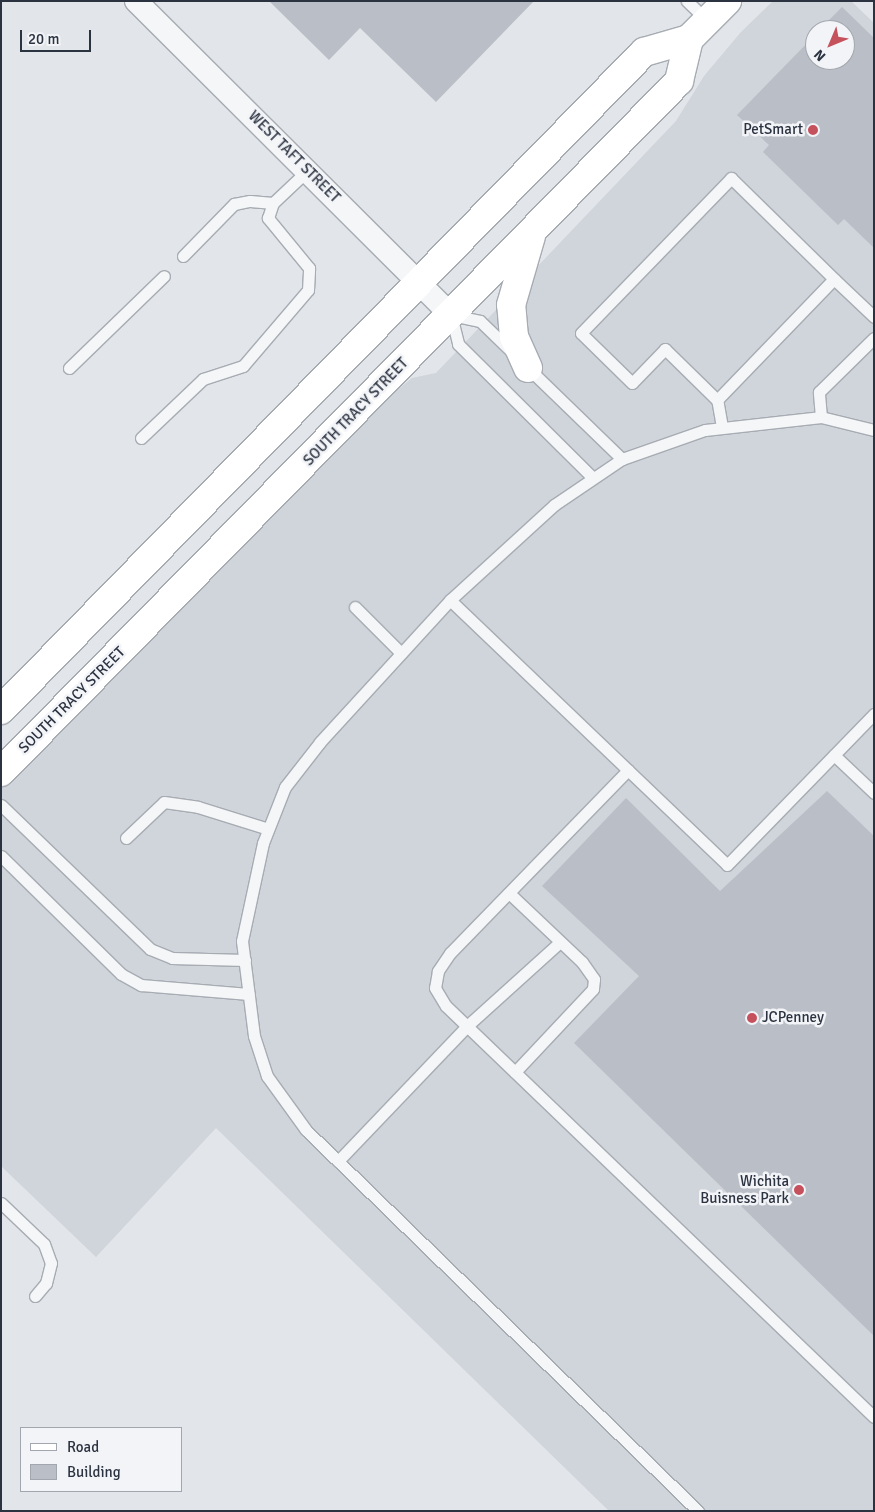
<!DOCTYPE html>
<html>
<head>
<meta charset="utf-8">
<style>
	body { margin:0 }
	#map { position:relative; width:875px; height:1512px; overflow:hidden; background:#e2e5e9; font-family:Signika,sans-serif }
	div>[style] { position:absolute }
	.built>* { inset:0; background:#d0d4db }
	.building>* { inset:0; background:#babec6 }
	.roads { filter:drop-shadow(1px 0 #a7acb3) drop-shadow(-1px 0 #a7acb3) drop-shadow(0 1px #a7acb3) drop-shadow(0 -1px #a7acb3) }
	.lane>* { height:11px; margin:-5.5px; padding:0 5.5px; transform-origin:5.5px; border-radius:5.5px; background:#f5f6f8 }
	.street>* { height:22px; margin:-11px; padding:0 11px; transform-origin:11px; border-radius:11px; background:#f5f6f8 }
	.secondary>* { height:28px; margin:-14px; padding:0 14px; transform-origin:14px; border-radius:14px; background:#fff }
	.dots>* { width:14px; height:14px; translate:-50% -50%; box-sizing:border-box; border:2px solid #f2f4f7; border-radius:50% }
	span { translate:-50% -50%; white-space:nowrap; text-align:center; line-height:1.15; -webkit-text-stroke:5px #f2f4f7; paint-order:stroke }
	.poi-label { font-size:15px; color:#2b3240 }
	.right { translate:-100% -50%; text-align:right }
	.left { translate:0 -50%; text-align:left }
	.street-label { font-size:15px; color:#2b3240 }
	.frame { position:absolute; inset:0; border:2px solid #2b3240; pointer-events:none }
	.legend { position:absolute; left:20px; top:1427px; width:162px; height:65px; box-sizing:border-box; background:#f2f4f7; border:1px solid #a2a6ae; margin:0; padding:6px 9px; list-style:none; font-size:15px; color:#2b3240 }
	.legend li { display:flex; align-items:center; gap:10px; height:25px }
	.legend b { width:25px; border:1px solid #a2a6ae }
	.north { position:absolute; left:805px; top:20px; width:50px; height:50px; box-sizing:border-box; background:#f2f4f7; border:1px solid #a2a6ae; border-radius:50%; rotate:225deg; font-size:14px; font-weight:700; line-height:20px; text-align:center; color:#2b3240 }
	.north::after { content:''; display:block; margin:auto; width:18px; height:22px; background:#c5515d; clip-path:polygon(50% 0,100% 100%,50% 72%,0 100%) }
	.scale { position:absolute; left:20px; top:30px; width:71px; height:22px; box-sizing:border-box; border:2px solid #2b3240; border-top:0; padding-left:6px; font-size:15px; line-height:18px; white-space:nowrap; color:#2b3240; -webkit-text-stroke:4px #f2f4f7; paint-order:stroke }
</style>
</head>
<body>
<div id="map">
	<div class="built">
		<i style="clip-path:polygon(evenodd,773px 1px,851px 1px,874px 23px,874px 1511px,609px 1511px,216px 1128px,96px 1257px,1px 1166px,1px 788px,391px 395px,412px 378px,436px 373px,676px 121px,704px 76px,741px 32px,773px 1px,815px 30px,845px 30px,845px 60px,815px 60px,815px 30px)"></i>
	</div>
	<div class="building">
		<i style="clip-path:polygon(269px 1px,534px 1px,436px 102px,360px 28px,329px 60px)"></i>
		<i style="clip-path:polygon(842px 7px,874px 38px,874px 248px,844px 219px,838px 225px,763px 152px,769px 145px,737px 115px,815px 35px,815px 60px,845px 60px,845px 30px,819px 30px)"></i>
		<i style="clip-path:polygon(827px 791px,874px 836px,874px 1336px,574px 1043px,639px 976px,542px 886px,626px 798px,720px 891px)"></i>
	</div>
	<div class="roads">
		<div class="lane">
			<i style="left:687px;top:1px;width:29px;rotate:44deg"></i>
			<i style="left:183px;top:256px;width:73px;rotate:-45.6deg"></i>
			<i style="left:234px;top:204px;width:16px;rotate:-11deg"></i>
			<i style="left:250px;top:201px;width:23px;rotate:5deg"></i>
			<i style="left:511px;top:351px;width:43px;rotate:-135.9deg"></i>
			<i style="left:480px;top:321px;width:30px;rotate:-168deg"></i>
			<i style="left:451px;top:315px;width:30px;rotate:76deg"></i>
			<i style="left:458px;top:344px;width:189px;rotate:44.8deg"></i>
			<i style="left:69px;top:368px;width:132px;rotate:-44.1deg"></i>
			<i style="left:528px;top:368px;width:131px;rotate:44.1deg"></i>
			<i style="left:717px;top:400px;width:73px;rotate:-135.6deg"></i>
			<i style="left:665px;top:349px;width:47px;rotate:134.1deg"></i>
			<i style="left:632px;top:383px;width:71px;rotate:-135.6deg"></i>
			<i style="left:581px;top:333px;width:216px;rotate:-45.9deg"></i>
			<i style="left:731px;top:178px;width:144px;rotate:44.4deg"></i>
			<i style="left:821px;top:417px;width:25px;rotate:-95deg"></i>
			<i style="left:819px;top:392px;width:77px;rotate:-44.5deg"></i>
			<i style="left:722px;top:427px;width:27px;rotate:-100deg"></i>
			<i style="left:717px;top:400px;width:168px;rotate:-46deg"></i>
			<i style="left:834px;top:279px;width:55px;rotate:43.5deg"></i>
			<i style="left:141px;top:438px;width:86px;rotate:-43.6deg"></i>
			<i style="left:203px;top:379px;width:42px;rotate:-18deg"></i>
			<i style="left:243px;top:366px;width:100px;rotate:-49.5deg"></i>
			<i style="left:308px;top:290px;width:22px;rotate:-87deg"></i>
			<i style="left:309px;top:268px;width:65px;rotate:-129.4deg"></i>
			<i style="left:268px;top:218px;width:16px;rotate:-72deg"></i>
			<i style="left:273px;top:203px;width:48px;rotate:-43.3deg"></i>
			<i style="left:450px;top:600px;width:383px;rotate:43.7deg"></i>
			<i style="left:727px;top:865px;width:211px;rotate:-45.8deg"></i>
			<i style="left:355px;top:607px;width:65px;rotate:45deg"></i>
			<i style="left:834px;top:755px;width:55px;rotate:43.5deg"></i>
			<i style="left:628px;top:770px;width:255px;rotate:134.2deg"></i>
			<i style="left:450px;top:953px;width:22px;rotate:124deg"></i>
			<i style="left:438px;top:971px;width:17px;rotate:100deg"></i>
			<i style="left:435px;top:988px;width:21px;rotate:59deg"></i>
			<i style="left:446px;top:1006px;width:593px;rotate:43.84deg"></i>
			<i style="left:1px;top:805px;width:207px;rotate:44deg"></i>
			<i style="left:150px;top:949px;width:24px;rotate:22deg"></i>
			<i style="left:172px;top:958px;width:73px;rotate:1.6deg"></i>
			<i style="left:126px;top:838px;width:52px;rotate:-43.5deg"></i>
			<i style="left:164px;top:802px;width:34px;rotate:8deg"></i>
			<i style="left:198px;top:807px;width:73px;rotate:17.4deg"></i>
			<i style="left:1px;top:856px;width:168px;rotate:44.5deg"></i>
			<i style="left:121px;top:974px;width:23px;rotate:29deg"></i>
			<i style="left:141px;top:985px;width:108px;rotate:4.8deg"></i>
			<i style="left:509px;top:893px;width:100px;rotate:43.4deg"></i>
			<i style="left:582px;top:962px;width:21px;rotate:55deg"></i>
			<i style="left:594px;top:979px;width:10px;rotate:96deg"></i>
			<i style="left:593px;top:989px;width:114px;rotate:133.2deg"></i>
			<i style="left:338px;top:1161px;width:187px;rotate:-46.3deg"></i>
			<i style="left:467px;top:1026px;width:125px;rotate:-42.1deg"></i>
			<i style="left:1px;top:1203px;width:59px;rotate:43.6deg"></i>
			<i style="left:44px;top:1244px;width:20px;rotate:70deg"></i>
			<i style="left:51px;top:1263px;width:21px;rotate:104deg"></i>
			<i style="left:46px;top:1283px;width:17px;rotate:130deg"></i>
			<i style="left:698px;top:1511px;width:547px;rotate:-135.82deg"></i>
			<i style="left:306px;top:1130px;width:67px;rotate:-125.8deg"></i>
			<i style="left:267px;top:1076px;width:42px;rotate:-108deg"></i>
			<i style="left:254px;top:1036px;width:96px;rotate:-97.2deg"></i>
			<i style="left:242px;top:941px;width:100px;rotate:-77.9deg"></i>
			<i style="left:263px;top:843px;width:60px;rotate:-68.6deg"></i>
			<i style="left:285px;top:787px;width:57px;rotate:-52.1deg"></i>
			<i style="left:320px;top:742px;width:193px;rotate:-47.5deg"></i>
			<i style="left:450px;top:600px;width:141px;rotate:-42.4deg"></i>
			<i style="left:554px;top:505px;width:82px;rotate:-34.1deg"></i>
			<i style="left:622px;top:459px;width:88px;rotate:-19.3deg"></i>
			<i style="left:705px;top:430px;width:117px;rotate:-6.4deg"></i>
			<i style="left:821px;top:417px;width:55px;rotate:13.8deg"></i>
		</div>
		<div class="street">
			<i style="left:136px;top:1px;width:445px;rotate:44.9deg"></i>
		</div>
		<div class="secondary">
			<i style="left:528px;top:368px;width:34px;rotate:-114deg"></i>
			<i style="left:514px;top:337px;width:32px;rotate:-95deg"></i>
			<i style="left:511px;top:305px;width:72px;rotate:-73.8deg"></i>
			<i style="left:1px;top:710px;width:920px;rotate:-45.66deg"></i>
			<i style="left:644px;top:52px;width:47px;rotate:-16.1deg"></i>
			<i style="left:689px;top:39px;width:54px;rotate:-45deg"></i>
			<i style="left:1px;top:772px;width:968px;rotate:-45.54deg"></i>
			<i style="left:679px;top:81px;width:43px;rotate:-76.6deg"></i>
		</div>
	</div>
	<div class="dots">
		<i style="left:813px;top:130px;background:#c5515d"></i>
		<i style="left:752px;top:1018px;background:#c5515d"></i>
		<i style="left:799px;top:1190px;background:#c5515d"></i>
	</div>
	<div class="poi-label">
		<span class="right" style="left:803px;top:130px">PetSmart</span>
		<span class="left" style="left:762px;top:1018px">JCPenney</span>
		<span class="right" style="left:789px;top:1190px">Wichita<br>Buisness Park</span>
	</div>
	<div class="street-label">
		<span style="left:294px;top:157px;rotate:45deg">WEST TAFT STREET</span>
		<span style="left:356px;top:412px;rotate:-46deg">SOUTH TRACY STREET</span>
		<span style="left:72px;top:700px;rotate:-45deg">SOUTH TRACY STREET</span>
	</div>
	<div class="frame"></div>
	<ul class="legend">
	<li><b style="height:6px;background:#fff"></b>Road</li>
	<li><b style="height:14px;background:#babec6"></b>Building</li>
	</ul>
	<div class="north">N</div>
	<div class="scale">20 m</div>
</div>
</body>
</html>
